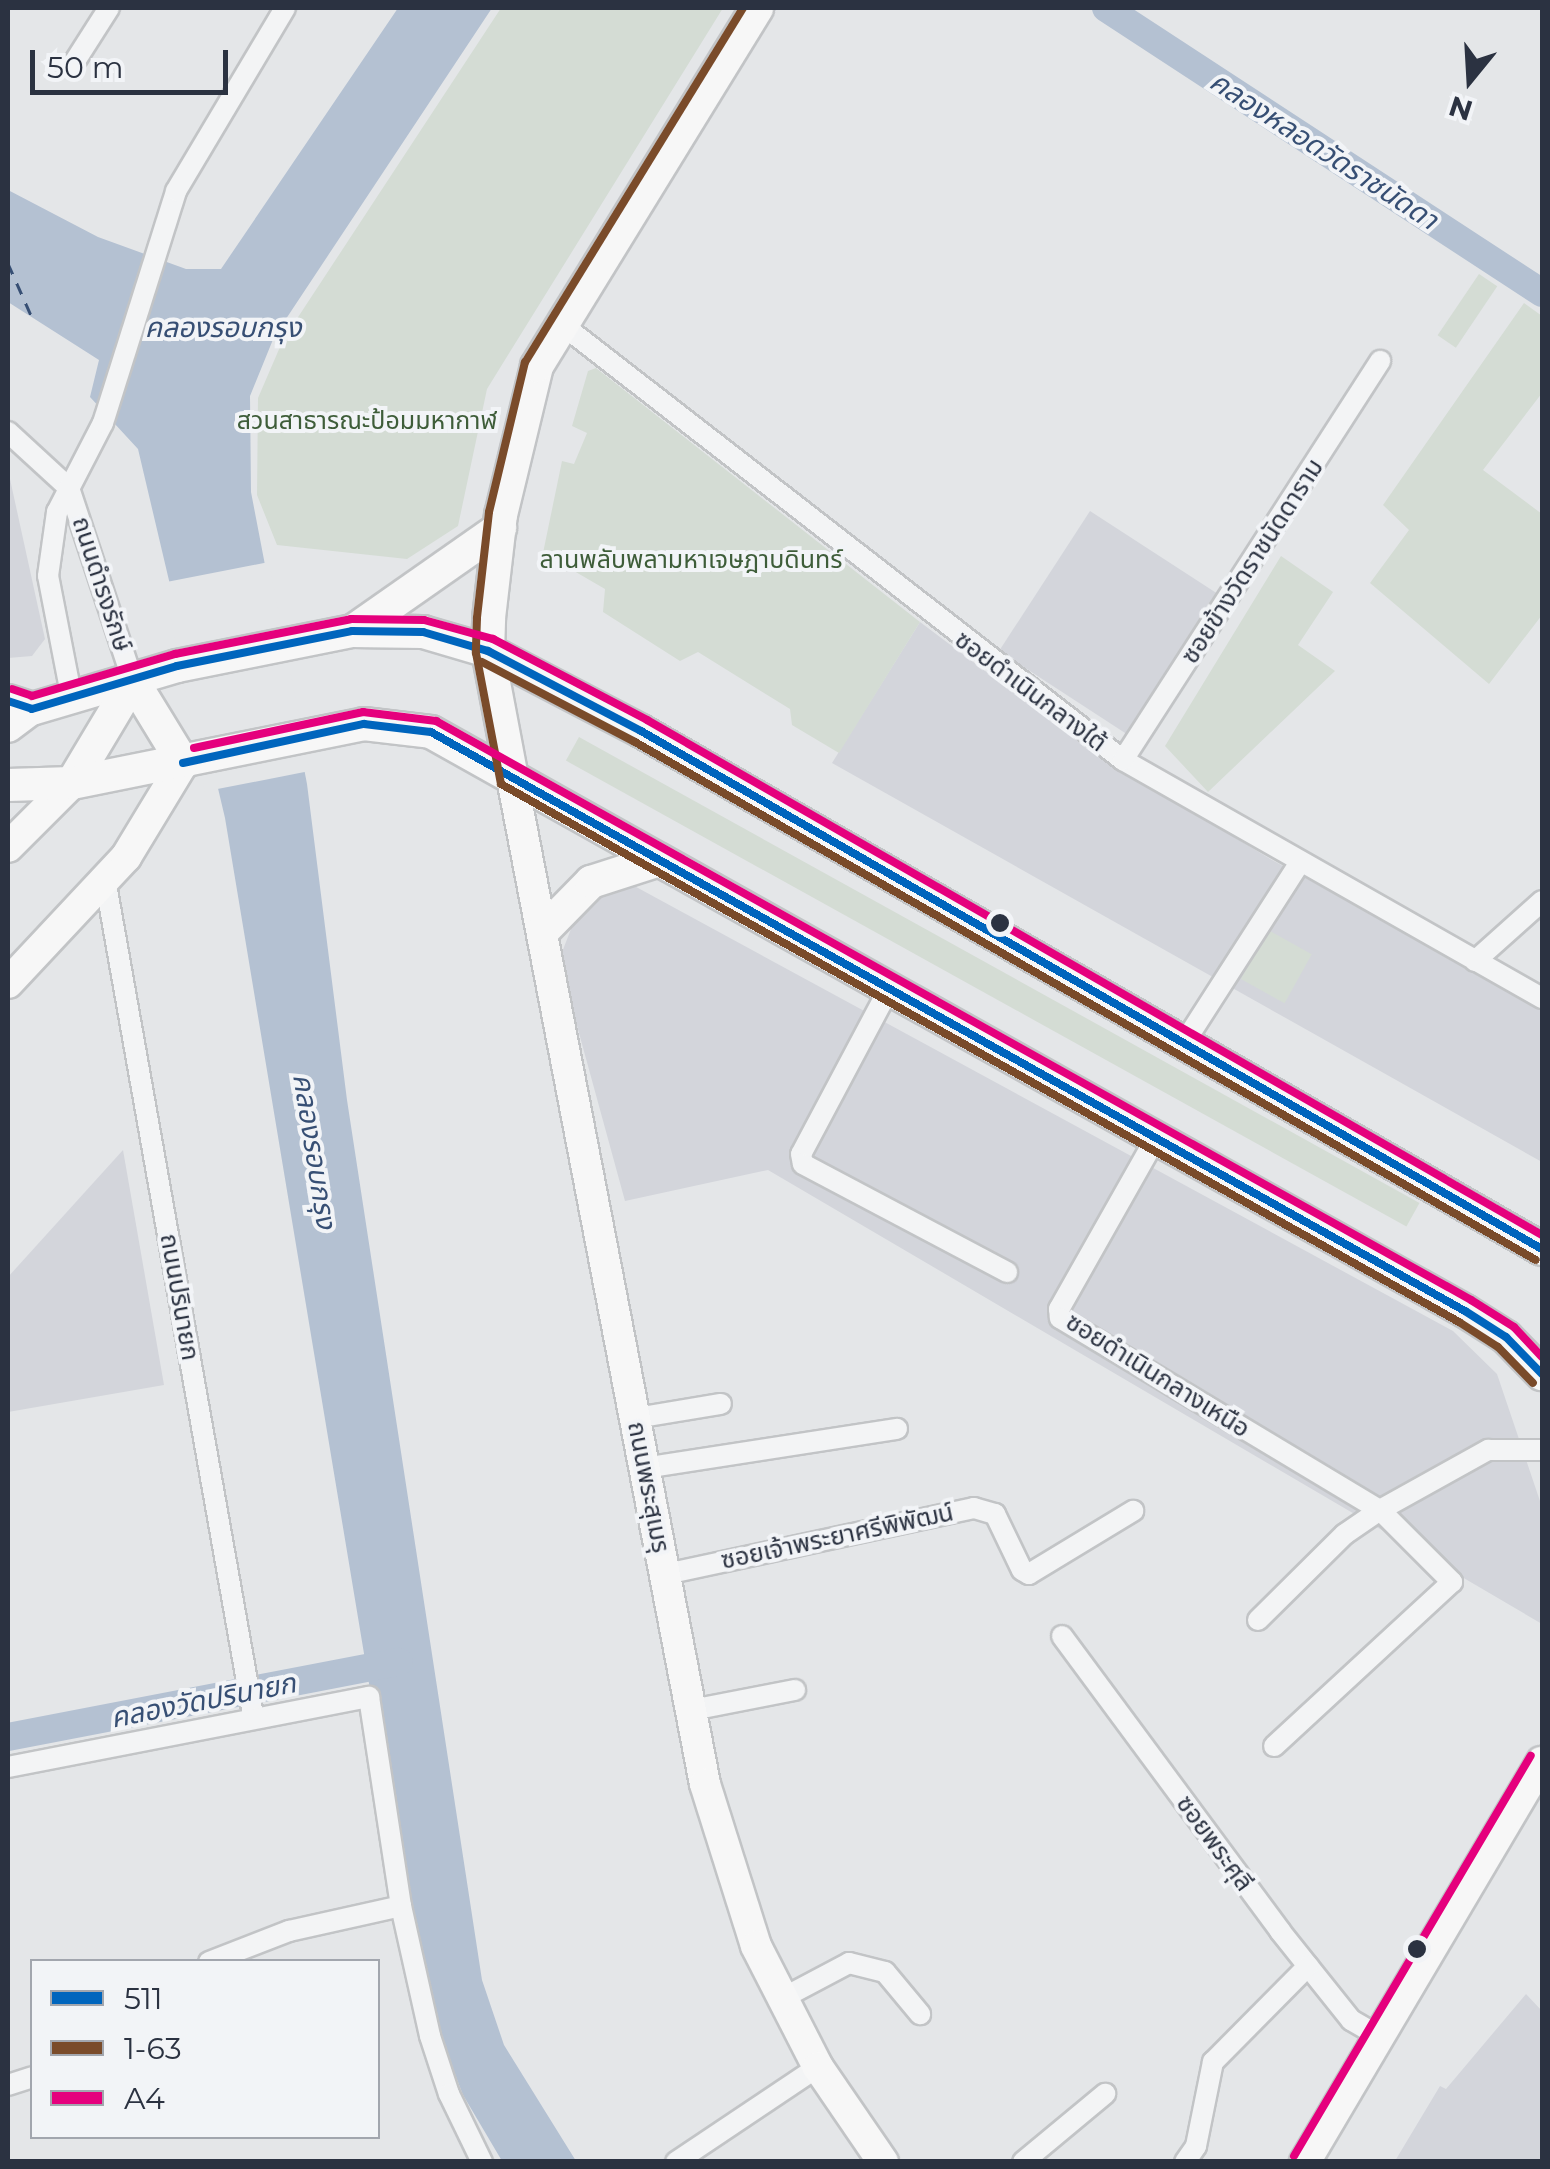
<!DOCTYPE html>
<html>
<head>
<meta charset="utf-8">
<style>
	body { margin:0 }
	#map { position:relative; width:1550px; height:2169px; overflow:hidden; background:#e4e6e8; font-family:Montserrat,"Noto Sans Thai",sans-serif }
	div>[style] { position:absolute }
	.built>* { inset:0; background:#d3d5db; transform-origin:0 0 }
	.green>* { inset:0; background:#d4dcd4; transform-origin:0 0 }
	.water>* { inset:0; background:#b4c1d2 }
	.pier>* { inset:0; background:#e4e6e8; transform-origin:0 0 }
	.canal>* { height:28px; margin:-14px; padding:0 14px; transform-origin:14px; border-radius:14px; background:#b4c1d2 }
	.ferry>* { height:2.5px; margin-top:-1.25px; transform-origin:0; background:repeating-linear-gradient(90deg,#374f74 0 12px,transparent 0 22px) }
	.roads { filter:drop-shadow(2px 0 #c2c4c6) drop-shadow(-2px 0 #c2c4c6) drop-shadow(0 2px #c2c4c6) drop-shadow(0 -2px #c2c4c6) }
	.street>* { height:20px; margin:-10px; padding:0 10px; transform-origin:10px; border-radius:10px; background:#f3f4f5 }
	.secondary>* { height:30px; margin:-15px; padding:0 15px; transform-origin:15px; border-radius:15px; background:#f7f7f7 }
	.primary>* { height:32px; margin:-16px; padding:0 16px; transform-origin:16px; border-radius:16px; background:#f7f7f7 }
	.bus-1>* { height:8px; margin:-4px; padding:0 4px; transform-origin:4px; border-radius:4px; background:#0065bd }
	.bus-2>* { height:8px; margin:-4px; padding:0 4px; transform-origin:4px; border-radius:4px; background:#7a4b2a }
	.bus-3>* { height:8px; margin:-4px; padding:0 4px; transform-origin:4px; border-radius:4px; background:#e5007d }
	.dots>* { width:28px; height:28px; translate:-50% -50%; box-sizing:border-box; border:5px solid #f2f4f7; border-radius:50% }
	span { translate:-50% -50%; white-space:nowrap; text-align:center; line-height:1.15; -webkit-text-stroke:8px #f2f4f7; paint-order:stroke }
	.park-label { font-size:25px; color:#3e5d39 }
	.street-label { font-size:25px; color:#2b3241 }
	.water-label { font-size:28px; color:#374f74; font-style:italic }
	.frame { position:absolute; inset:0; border:10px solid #2b3241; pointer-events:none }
	.legend { position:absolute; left:30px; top:1959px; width:350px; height:180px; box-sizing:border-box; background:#f2f4f7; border:2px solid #a2a6ae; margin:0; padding:12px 18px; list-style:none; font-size:30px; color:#2b3241 }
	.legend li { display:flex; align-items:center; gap:20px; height:50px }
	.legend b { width:50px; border:2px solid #a2a6ae }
	.north { position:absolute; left:1420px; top:30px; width:100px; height:100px; -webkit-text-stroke:8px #f2f4f7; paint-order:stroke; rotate:198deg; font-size:28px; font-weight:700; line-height:40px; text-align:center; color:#2b3241 }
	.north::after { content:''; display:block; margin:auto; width:35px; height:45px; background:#2b3241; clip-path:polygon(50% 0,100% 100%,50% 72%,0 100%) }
	.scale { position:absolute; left:30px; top:50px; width:198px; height:45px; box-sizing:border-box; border:5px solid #2b3241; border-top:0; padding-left:12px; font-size:30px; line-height:35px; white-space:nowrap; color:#2b3241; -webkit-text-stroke:8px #f2f4f7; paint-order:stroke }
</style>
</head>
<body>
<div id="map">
	<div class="built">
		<i style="clip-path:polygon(8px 470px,45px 639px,32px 656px,8px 658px)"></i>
		<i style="left:1090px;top:511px;width:159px;height:167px;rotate:33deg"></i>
		<i style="clip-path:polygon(920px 622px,1090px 750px,1272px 860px,1542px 1006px,1542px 1162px,832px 763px)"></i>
		<i style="clip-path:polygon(627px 882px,1453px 1331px,1497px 1374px,1542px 1507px,1542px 1624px,768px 1170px,625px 1201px,559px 960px,583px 898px)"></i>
		<i style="clip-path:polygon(123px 1150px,164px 1385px,8px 1412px,8px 1277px)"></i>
		<i style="clip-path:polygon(1526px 1994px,1542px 2011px,1542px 2161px,1395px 2161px,1440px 2086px,1446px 2089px)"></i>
	</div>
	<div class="green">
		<i style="clip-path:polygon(501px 8px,723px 8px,487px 389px,458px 526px,407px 559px,277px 545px,257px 495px,258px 398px,283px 340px)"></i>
		<i style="left:1479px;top:274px;width:22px;height:74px;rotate:34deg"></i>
		<i style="clip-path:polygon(1524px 303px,1542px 316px,1542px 393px,1483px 470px,1542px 514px,1542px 615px,1489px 684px,1370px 583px,1409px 530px,1383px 505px)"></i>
		<i style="clip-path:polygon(596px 368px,920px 622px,839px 753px,792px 725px,790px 709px,698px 652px,680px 661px,603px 612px,605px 589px,543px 553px,562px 461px,574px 464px,587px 433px,572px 426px,588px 371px)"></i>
		<i style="clip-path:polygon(1281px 556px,1333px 592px,1298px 645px,1335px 671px,1208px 792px,1165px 746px)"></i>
		<i style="left:579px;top:737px;width:961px;height:27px;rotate:29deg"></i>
		<i style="left:1268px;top:930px;width:50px;height:56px;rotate:29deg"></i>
	</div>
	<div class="water">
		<i style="clip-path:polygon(398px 8px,492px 8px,274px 337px,250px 396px,251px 492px,307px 784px,347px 1100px,482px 1980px,504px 2045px,576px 2161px,502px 2161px,463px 2095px,438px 2030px,406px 1906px,225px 818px,138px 449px,90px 397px,99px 360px,8px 302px,8px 190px,98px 237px,186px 269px,221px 269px)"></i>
	</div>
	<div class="pier">
		<i style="left:269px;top:562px;width:213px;height:107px;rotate:79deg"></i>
	</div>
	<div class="canal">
		<i style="left:1106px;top:8px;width:521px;rotate:33.17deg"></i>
		<i style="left:8px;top:1737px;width:398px;rotate:-10.9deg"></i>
	</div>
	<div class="ferry">
		<i style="left:8px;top:263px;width:57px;rotate:66.1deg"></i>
	</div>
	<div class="roads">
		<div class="street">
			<i style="left:72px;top:66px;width:69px;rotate:-57.5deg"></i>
			<i style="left:560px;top:323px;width:713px;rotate:37.82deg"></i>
			<i style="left:1123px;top:760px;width:482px;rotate:29.6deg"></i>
			<i style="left:8px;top:432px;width:83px;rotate:42.6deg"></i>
			<i style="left:69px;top:488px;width:203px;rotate:71.7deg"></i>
			<i style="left:71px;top:694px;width:120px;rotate:-101deg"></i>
			<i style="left:48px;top:576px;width:65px;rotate:-82deg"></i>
			<i style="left:57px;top:512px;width:100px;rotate:-62.7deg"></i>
			<i style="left:103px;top:423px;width:243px;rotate:-72.5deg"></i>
			<i style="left:176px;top:191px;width:213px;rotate:-59.2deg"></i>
			<i style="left:1123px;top:760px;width:475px;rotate:-57.2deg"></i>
			<i style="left:105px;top:879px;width:849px;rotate:79.96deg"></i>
			<i style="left:1475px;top:961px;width:90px;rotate:-41.8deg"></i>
			<i style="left:891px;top:985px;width:191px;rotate:118deg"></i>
			<i style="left:801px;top:1154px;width:10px;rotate:79deg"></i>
			<i style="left:803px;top:1164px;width:231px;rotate:27.9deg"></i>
			<i style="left:1184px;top:1043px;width:213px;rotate:-57.3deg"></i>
			<i style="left:1157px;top:1136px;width:199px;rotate:119.5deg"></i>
			<i style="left:1059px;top:1309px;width:9px;rotate:84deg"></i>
			<i style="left:1060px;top:1318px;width:373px;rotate:31deg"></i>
			<i style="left:1380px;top:1510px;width:102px;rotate:45deg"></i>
			<i style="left:1452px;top:1582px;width:242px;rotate:137.3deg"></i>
			<i style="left:636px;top:1418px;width:86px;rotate:-9.4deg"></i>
			<i style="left:644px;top:1468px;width:256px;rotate:-8.8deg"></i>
			<i style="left:666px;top:1574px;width:315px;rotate:-12.1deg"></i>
			<i style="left:974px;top:1508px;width:22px;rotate:16deg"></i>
			<i style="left:995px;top:1514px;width:62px;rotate:64.3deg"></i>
			<i style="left:1022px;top:1570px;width:8px;rotate:30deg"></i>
			<i style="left:1029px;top:1574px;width:122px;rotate:-31.2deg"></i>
			<i style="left:1258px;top:1620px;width:122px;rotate:-44.7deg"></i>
			<i style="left:1345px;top:1534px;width:42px;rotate:-34.4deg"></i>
			<i style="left:1380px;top:1510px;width:124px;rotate:-29.1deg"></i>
			<i style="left:1488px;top:1450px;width:54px"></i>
			<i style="left:1062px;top:1636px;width:367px;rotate:53.5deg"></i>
			<i style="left:1280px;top:1931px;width:114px;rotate:51.4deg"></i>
			<i style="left:1351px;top:2020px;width:34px;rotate:30deg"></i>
			<i style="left:692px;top:1710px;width:105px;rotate:-11deg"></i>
			<i style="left:8px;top:1767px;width:368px;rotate:-11deg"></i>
			<i style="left:369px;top:1697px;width:211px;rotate:81.3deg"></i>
			<i style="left:401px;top:1906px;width:133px;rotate:77.4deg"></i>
			<i style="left:430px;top:2036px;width:61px;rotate:71.9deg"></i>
			<i style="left:449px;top:2094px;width:76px;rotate:64.1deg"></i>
			<i style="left:209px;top:1962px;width:86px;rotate:-21.2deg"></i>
			<i style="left:289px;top:1931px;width:115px;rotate:-12.6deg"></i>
			<i style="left:781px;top:1999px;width:77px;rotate:-27.9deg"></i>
			<i style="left:849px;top:1963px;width:37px;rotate:14deg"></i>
			<i style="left:885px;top:1972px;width:55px;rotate:50.2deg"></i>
			<i style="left:8px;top:2085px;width:25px;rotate:-18deg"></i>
			<i style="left:676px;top:2162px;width:171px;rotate:-33.8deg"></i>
			<i style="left:1023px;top:2162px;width:107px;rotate:-39.7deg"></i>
			<i style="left:1185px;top:2162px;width:19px;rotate:-55deg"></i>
			<i style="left:1196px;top:2146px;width:86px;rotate:-78.6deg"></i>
			<i style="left:1213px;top:2062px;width:135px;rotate:-45.3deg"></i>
		</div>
		<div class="secondary">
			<i style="left:8px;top:727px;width:30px;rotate:-37deg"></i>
			<i style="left:512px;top:778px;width:1024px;rotate:79.14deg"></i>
			<i style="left:705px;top:1784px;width:170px;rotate:72.5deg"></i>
			<i style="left:756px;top:1946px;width:136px;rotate:62.9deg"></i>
			<i style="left:818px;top:2067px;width:115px;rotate:55.6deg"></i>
			<i style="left:8px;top:847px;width:91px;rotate:-45deg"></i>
			<i style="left:8px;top:983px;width:173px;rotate:-46.9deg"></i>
			<i style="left:126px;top:857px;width:110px;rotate:-58.8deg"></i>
			<i style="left:1305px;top:2162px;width:465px;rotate:-59.4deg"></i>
		</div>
		<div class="primary">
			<i style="left:356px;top:629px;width:176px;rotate:-35deg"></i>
			<i style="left:133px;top:681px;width:96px;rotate:58.6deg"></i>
			<i style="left:8px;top:701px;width:25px;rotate:18deg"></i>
			<i style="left:32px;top:709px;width:151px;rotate:-16.5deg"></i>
			<i style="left:177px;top:666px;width:178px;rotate:-11.3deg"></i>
			<i style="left:352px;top:631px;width:71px;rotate:0.8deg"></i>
			<i style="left:423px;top:632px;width:68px;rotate:16.3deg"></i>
			<i style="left:488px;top:651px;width:173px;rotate:27.6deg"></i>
			<i style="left:641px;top:731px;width:1039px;rotate:29.9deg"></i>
			<i style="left:512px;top:778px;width:129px;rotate:-100.7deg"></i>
			<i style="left:488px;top:651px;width:33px;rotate:-88deg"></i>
			<i style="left:489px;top:618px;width:104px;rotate:-83.4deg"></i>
			<i style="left:501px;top:515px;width:153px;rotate:-76.4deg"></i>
			<i style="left:537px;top:366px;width:420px;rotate:-58.4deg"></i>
			<i style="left:72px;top:783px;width:119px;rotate:-59.1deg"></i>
			<i style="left:8px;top:785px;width:64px;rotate:-1.8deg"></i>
			<i style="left:72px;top:783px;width:298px;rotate:-11.4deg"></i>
			<i style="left:364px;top:724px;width:67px;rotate:6.8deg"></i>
			<i style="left:431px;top:732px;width:1185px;rotate:29.25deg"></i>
			<i style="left:1465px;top:1311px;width:49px;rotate:32.4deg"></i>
			<i style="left:1506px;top:1337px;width:52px;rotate:45.8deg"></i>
			<i style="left:543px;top:931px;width:69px;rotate:-45.6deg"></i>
			<i style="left:591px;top:882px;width:71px;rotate:-17.9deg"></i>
		</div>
	</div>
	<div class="bus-1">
		<i style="left:8px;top:701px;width:25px;rotate:18deg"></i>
		<i style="left:32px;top:709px;width:151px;rotate:-16.5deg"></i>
		<i style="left:177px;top:666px;width:178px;rotate:-11.3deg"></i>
		<i style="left:352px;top:631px;width:71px;rotate:0.8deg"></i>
		<i style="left:423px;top:632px;width:68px;rotate:16.3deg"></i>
		<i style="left:488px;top:651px;width:173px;rotate:27.6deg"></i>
		<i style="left:641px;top:731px;width:1039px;rotate:29.9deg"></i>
		<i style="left:183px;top:763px;width:185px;rotate:-12.2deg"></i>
		<i style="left:364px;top:724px;width:67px;rotate:6.8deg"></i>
		<i style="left:431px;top:732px;width:1185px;rotate:29.25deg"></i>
		<i style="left:1465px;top:1311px;width:49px;rotate:32.4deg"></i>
		<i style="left:1506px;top:1337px;width:52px;rotate:45.8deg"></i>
	</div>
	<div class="bus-2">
		<i style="left:743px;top:8px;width:416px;rotate:121.6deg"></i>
		<i style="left:525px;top:362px;width:154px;rotate:103.5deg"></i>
		<i style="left:489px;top:512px;width:107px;rotate:96.5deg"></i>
		<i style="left:477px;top:618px;width:35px;rotate:92deg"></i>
		<i style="left:476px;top:653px;width:133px;rotate:79.2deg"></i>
		<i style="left:501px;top:784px;width:1099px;rotate:29.32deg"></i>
		<i style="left:1459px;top:1322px;width:46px;rotate:32.7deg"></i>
		<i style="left:1498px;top:1347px;width:50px;rotate:45.8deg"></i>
		<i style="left:482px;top:662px;width:173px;rotate:27.6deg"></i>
		<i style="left:635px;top:742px;width:1039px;rotate:29.9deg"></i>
	</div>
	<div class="bus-3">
		<i style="left:12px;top:689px;width:21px;rotate:19deg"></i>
		<i style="left:32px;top:696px;width:149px;rotate:-16.4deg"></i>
		<i style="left:175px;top:654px;width:179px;rotate:-11.2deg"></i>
		<i style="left:351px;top:619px;width:73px;rotate:0.8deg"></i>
		<i style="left:424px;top:620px;width:72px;rotate:15.4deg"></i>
		<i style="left:493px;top:639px;width:174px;rotate:27.7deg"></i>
		<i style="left:647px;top:720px;width:1033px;rotate:29.92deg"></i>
		<i style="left:194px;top:748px;width:173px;rotate:-12deg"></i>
		<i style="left:363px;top:712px;width:74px;rotate:7deg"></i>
		<i style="left:436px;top:721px;width:1186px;rotate:29.22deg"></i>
		<i style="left:1471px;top:1300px;width:51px;rotate:32.1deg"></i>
		<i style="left:1514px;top:1327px;width:41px;rotate:47deg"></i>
		<i style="left:1294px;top:2156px;width:465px;rotate:-59.4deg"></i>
	</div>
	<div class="dots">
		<i style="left:1000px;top:923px;background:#2b3241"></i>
		<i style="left:1417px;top:1949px;background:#2b3241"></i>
	</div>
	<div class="park-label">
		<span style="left:367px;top:420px">สวนสาธารณะป้อมมหากาฬ</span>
		<span style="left:691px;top:559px">ลานพลับพลามหาเจษฎาบดินทร์</span>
	</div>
	<div class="street-label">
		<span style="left:1252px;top:561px;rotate:-57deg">ซอยข้างวัดราชนัดดาราม</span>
		<span style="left:102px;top:584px;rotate:72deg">ถนนดำรงรักษ์</span>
		<span style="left:1031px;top:691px;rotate:37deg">ซอยดำเนินกลางใต้</span>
		<span style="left:180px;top:1297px;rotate:80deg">ถนนปรินายก</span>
		<span style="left:1158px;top:1375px;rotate:32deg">ซอยดำเนินกลางเหนือ</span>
		<span style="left:649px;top:1487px;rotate:79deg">ถนนพระสุเมรุ</span>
		<span style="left:837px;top:1536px;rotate:-12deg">ซอยเจ้าพระยาศรีพิพัฒน์</span>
		<span style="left:1215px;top:1843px;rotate:54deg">ซอยพระศุลี</span>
	</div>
	<div class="water-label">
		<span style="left:1324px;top:150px;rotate:33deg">คลองหลอดวัดราชนัดดา</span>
		<span style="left:223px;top:327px">คลองรอบกรุง</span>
		<span style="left:315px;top:1151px;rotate:81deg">คลองรอบกรุง</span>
		<span style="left:203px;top:1700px;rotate:-11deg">คลองวัดปรินายก</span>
	</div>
	<div class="frame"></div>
	<ul class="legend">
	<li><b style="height:12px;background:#0065bd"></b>511</li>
	<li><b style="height:12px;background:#7a4b2a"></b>1-63</li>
	<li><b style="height:12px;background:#e5007d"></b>A4</li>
	</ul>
	<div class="north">N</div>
	<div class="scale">50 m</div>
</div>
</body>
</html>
